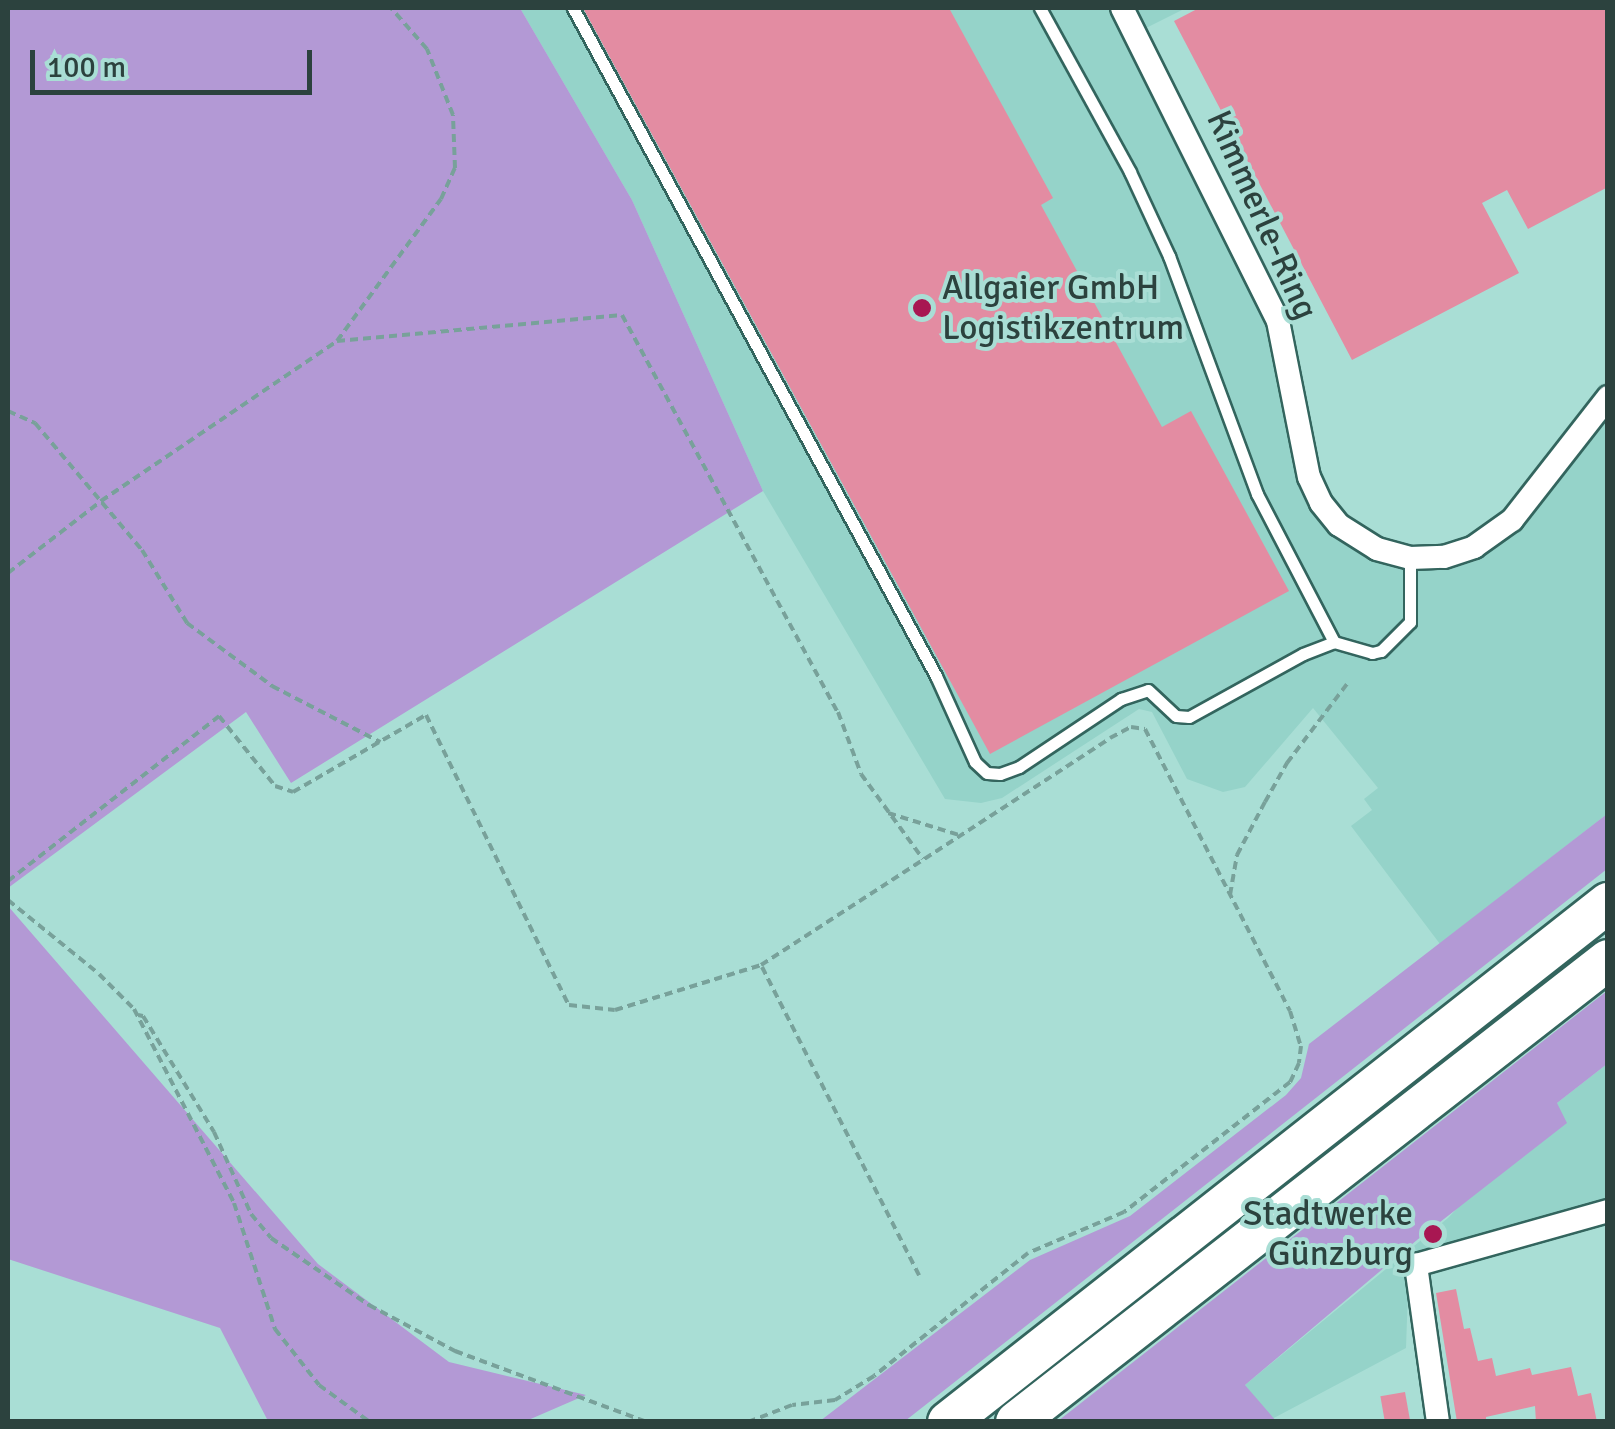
<!DOCTYPE html>
<html>
<head>
<meta charset="utf-8">
<style>
	body { margin:0 }
	#map { position:relative; width:1615px; height:1429px; overflow:hidden; background:#a9ded5; font-family:Signika,sans-serif }
	div>[style] { position:absolute }
	.built>* { inset:0; background:#95d3c9 }
	.green>* { inset:0; background:#b399d5 }
	.building>* { inset:0; background:#e38ca2; transform-origin:0 0 }
	.path>* { height:4px; margin-top:-2px; transform-origin:0; background:repeating-linear-gradient(90deg,#78a19a 0 8px,transparent 0 13px) }
	.roads { filter:drop-shadow(2px 0 #33655e) drop-shadow(-2px 0 #33655e) drop-shadow(0 2px #33655e) drop-shadow(0 -2px #33655e) }
	.lane>* { height:11px; margin:-5.5px; padding:0 5.5px; transform-origin:5.5px; border-radius:5.5px; background:#fff }
	.street>* { height:22px; margin:-11px; padding:0 11px; transform-origin:11px; border-radius:11px; background:#fff }
	.highway>* { height:40px; margin:-20px; padding:0 20px; transform-origin:20px; border-radius:20px; background:#fff }
	.dots>* { width:28px; height:28px; translate:-50% -50%; box-sizing:border-box; border:5px solid #a9ded5; border-radius:50% }
	span { translate:-50% -50%; white-space:nowrap; text-align:center; line-height:1.15; -webkit-text-stroke:8px #a9ded5; paint-order:stroke }
	.street-label { font-size:35px; color:#2c423e }
	.poi-label { font-size:35px; color:#2c423e }
	.left { translate:0 -50%; text-align:left }
	.right { translate:-100% -50%; text-align:right }
	.frame { position:absolute; inset:0; border:10px solid #2c423e; pointer-events:none }
	.scale { position:absolute; left:30px; top:50px; width:282px; height:45px; box-sizing:border-box; border:5px solid #2c423e; border-top:0; padding-left:12px; font-size:30px; line-height:35px; white-space:nowrap; color:#2c423e; -webkit-text-stroke:8px #a9ded5; paint-order:stroke }
</style>
</head>
<body>
<div id="map">
	<div class="built">
		<i style="clip-path:polygon(520px 8px,1186px 8px,1128px 37px,1267px 314px,1324px 524px,1335px 536px,1366px 557px,1401px 569px,1446px 570px,1476px 561px,1520px 529px,1607px 421px,1607px 814px,1440px 944px,1351px 826px,1372px 810px,1364px 799px,1378px 788px,1313px 708px,1245px 787px,1223px 792px,1187px 779px,1152px 712px,1139px 709px,1002px 798px,981px 803px,945px 799px,763px 491px,632px 200px)"></i>
		<i style="clip-path:polygon(1607px 1064px,1607px 1204px,1409px 1261px,1406px 1348px,1272px 1419px,1245px 1385px,1448px 1218px,1557px 1103px)"></i>
	</div>
	<div class="green">
		<i style="clip-path:polygon(8px 8px,520px 8px,632px 200px,763px 491px,291px 783px,246px 712px,8px 888px)"></i>
		<i style="clip-path:polygon(1607px 814px,1607px 869px,905px 1421px,820px 1421px,1030px 1260px,1130px 1216px,1286px 1095px,1301px 1078px,1309px 1044px)"></i>
		<i style="clip-path:polygon(8px 906px,318px 1264px,449px 1362px,586px 1395px,526px 1421px,268px 1421px,220px 1328px,8px 1259px)"></i>
		<i style="clip-path:polygon(1607px 991px,1607px 1064px,1557px 1103px,1567px 1123px,1417px 1240px,1245px 1385px,1276px 1421px,1058px 1421px)"></i>
	</div>
	<div class="building">
		<i style="clip-path:polygon(583px 8px,949px 8px,1053px 198px,1041px 205px,1162px 427px,1191px 411px,1289px 591px,990px 754px)"></i>
		<i style="clip-path:polygon(1199px 8px,1608px 8px,1608px 187px,1528px 229px,1507px 190px,1482px 203px,1519px 273px,1352px 360px,1174px 21px)"></i>
		<i style="clip-path:polygon(1456px 1289px,1464px 1329px,1470px 1328px,1478px 1361px,1492px 1358px,1496px 1376px,1530px 1368px,1532px 1375px,1571px 1367px,1578px 1396px,1591px 1393px,1597px 1422px,1536px 1422px,1535px 1406px,1486px 1417px,1486px 1422px,1457px 1422px,1436px 1293px)"></i>
		<i style="left:1405px;top:1392px;width:28px;height:25px;rotate:80deg"></i>
	</div>
	<div class="path">
		<i style="left:337px;top:341px;width:176px;rotate:-53.8deg"></i>
		<i style="left:441px;top:199px;width:34px;rotate:-66deg"></i>
		<i style="left:455px;top:168px;width:53px;rotate:-92.2deg"></i>
		<i style="left:453px;top:115px;width:71px;rotate:-111.5deg"></i>
		<i style="left:427px;top:49px;width:55px;rotate:-131.3deg"></i>
		<i style="left:8px;top:411px;width:30px;rotate:24deg"></i>
		<i style="left:35px;top:423px;width:166px;rotate:49.9deg"></i>
		<i style="left:142px;top:550px;width:86px;rotate:58.3deg"></i>
		<i style="left:187px;top:623px;width:106px;rotate:36.5deg"></i>
		<i style="left:272px;top:686px;width:122px;rotate:27.4deg"></i>
		<i style="left:8px;top:573px;width:118px;rotate:-37.7deg"></i>
		<i style="left:101px;top:501px;width:285px;rotate:-34.1deg"></i>
		<i style="left:337px;top:341px;width:286px;rotate:-5.2deg"></i>
		<i style="left:622px;top:315px;width:452px;rotate:61.5deg"></i>
		<i style="left:838px;top:712px;width:66px;rotate:69.6deg"></i>
		<i style="left:861px;top:774px;width:105px;rotate:53.9deg"></i>
		<i style="left:888px;top:813px;width:74px;rotate:17.2deg"></i>
		<i style="left:8px;top:881px;width:268px;rotate:-38deg"></i>
		<i style="left:219px;top:716px;width:90px;rotate:51.3deg"></i>
		<i style="left:275px;top:786px;width:19px;rotate:18deg"></i>
		<i style="left:293px;top:792px;width:154px;rotate:-30.1deg"></i>
		<i style="left:426px;top:715px;width:323px;rotate:63.8deg"></i>
		<i style="left:569px;top:1005px;width:46px;rotate:6.2deg"></i>
		<i style="left:615px;top:1010px;width:153px;rotate:-17.1deg"></i>
		<i style="left:761px;top:965px;width:416px;rotate:-33deg"></i>
		<i style="left:1110px;top:738px;width:24px;rotate:-28deg"></i>
		<i style="left:1131px;top:727px;width:14px;rotate:8deg"></i>
		<i style="left:1145px;top:729px;width:317px;rotate:62.8deg"></i>
		<i style="left:1290px;top:1011px;width:37px;rotate:73deg"></i>
		<i style="left:1301px;top:1046px;width:17px;rotate:97deg"></i>
		<i style="left:1299px;top:1063px;width:21px;rotate:115deg"></i>
		<i style="left:1290px;top:1082px;width:211px;rotate:141.9deg"></i>
		<i style="left:1124px;top:1212px;width:104px;rotate:156.9deg"></i>
		<i style="left:1028px;top:1253px;width:197px;rotate:141.4deg"></i>
		<i style="left:874px;top:1376px;width:46px;rotate:148.4deg"></i>
		<i style="left:835px;top:1400px;width:43px;rotate:173.4deg"></i>
		<i style="left:792px;top:1405px;width:47px;rotate:158.9deg"></i>
		<i style="left:1230px;top:895px;width:41px;rotate:-80.1deg"></i>
		<i style="left:1237px;top:855px;width:60px;rotate:-62.2deg"></i>
		<i style="left:1265px;top:802px;width:45px;rotate:-60.6deg"></i>
		<i style="left:1287px;top:763px;width:99px;rotate:-52.8deg"></i>
		<i style="left:8px;top:900px;width:117px;rotate:39.1deg"></i>
		<i style="left:99px;top:974px;width:49px;rotate:45deg"></i>
		<i style="left:134px;top:1009px;width:218px;rotate:62.7deg"></i>
		<i style="left:234px;top:1203px;width:133px;rotate:72deg"></i>
		<i style="left:275px;top:1329px;width:71px;rotate:51.8deg"></i>
		<i style="left:319px;top:1385px;width:63px;rotate:36deg"></i>
		<i style="left:762px;top:967px;width:346px;rotate:63deg"></i>
		<i style="left:138px;top:1015px;width:5px;rotate:11deg"></i>
		<i style="left:143px;top:1016px;width:136px;rotate:58.5deg"></i>
		<i style="left:214px;top:1132px;width:90px;rotate:65.7deg"></i>
		<i style="left:251px;top:1214px;width:31px;rotate:50deg"></i>
		<i style="left:271px;top:1238px;width:119px;rotate:34.4deg"></i>
		<i style="left:369px;top:1305px;width:98px;rotate:28.1deg"></i>
		<i style="left:455px;top:1351px;width:205px;rotate:20.3deg"></i>
	</div>
	<div class="roads">
		<div class="lane">
			<i style="left:573px;top:8px;width:760px;rotate:61.48deg"></i>
			<i style="left:936px;top:676px;width:94px;rotate:65.6deg"></i>
			<i style="left:975px;top:762px;width:16px;rotate:43deg"></i>
			<i style="left:987px;top:773px;width:13px;rotate:4deg"></i>
			<i style="left:1000px;top:774px;width:20px;rotate:-20deg"></i>
			<i style="left:1019px;top:767px;width:123px;rotate:-33.7deg"></i>
			<i style="left:1121px;top:699px;width:28px;rotate:-18deg"></i>
			<i style="left:1148px;top:690px;width:38px;rotate:43deg"></i>
			<i style="left:1176px;top:716px;width:13px;rotate:4deg"></i>
			<i style="left:1189px;top:717px;width:130px;rotate:-28.9deg"></i>
			<i style="left:1303px;top:654px;width:33px;rotate:-21deg"></i>
			<i style="left:1334px;top:642px;width:40px;rotate:16deg"></i>
			<i style="left:1372px;top:653px;width:9px;rotate:-13deg"></i>
			<i style="left:1381px;top:651px;width:41px;rotate:-45deg"></i>
			<i style="left:1410px;top:622px;width:64px;rotate:-90deg"></i>
			<i style="left:1040px;top:8px;width:187px;rotate:61.2deg"></i>
			<i style="left:1130px;top:172px;width:93px;rotate:65.1deg"></i>
			<i style="left:1169px;top:256px;width:254px;rotate:69.7deg"></i>
			<i style="left:1257px;top:494px;width:167px;rotate:62.5deg"></i>
		</div>
		<div class="street">
			<i style="left:1122px;top:8px;width:350px;rotate:63.5deg"></i>
			<i style="left:1278px;top:321px;width:159px;rotate:78.8deg"></i>
			<i style="left:1309px;top:477px;width:29px;rotate:65deg"></i>
			<i style="left:1321px;top:503px;width:28px;rotate:51deg"></i>
			<i style="left:1339px;top:525px;width:45px;rotate:32.3deg"></i>
			<i style="left:1377px;top:549px;width:34px;rotate:15deg"></i>
			<i style="left:1410px;top:558px;width:34px;rotate:-2deg"></i>
			<i style="left:1444px;top:557px;width:32px;rotate:-18deg"></i>
			<i style="left:1474px;top:547px;width:47px;rotate:-35.4deg"></i>
			<i style="left:1512px;top:520px;width:156px;rotate:-52deg"></i>
			<i style="left:1438px;top:1422px;width:159px;rotate:-98deg"></i>
			<i style="left:1416px;top:1265px;width:199px;rotate:-15.7deg"></i>
		</div>
		<div class="highway">
			<i style="left:948px;top:1422px;width:840px;rotate:-38.18deg"></i>
			<i style="left:1016px;top:1422px;width:751px;rotate:-37.97deg"></i>
		</div>
	</div>
	<div class="dots">
		<i style="left:922px;top:308px;background:#a81752"></i>
		<i style="left:1433px;top:1234px;background:#a81752"></i>
	</div>
	<div class="street-label">
		<span style="left:1262px;top:215px;rotate:66deg">Kimmerle-Ring</span>
	</div>
	<div class="poi-label">
		<span class="left" style="left:942px;top:308px">Allgaier GmbH<br>Logistikzentrum</span>
		<span class="right" style="left:1413px;top:1234px">Stadtwerke<br>Günzburg</span>
	</div>
	<div class="frame"></div>
	<div class="scale">100 m</div>
</div>
</body>
</html>
